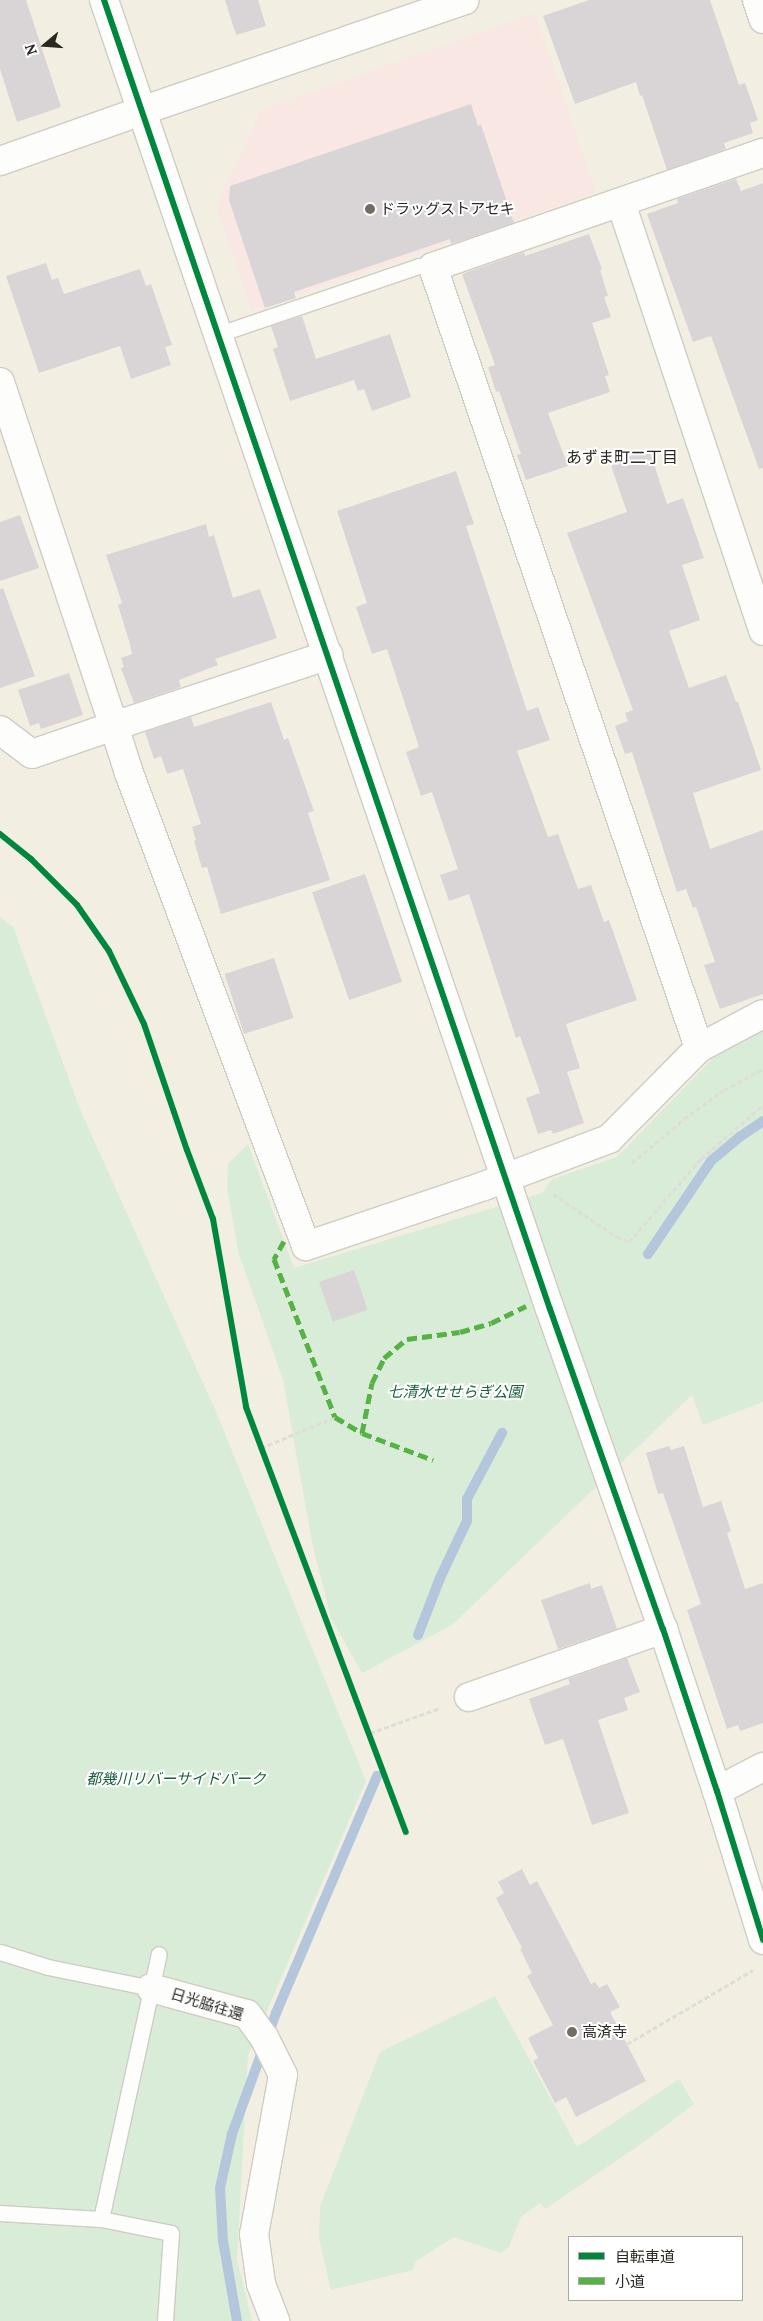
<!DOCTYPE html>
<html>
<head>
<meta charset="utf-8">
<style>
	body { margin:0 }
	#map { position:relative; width:763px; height:2321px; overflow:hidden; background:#f2efe2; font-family:Lora,"Noto Sans JP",serif }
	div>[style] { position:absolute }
	.commercial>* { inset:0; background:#f8e7e3 }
	.green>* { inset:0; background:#d8ecd8 }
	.stream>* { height:10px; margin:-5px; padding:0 5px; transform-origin:5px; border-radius:5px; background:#b4c6db }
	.building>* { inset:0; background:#d9d4d5; transform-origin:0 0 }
	.path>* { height:3px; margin-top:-1.5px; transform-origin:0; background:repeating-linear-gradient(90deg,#deddda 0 5px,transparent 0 7.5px) }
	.roads { filter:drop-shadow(1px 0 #ceccc3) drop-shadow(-1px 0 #ceccc3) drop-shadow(0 1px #ceccc3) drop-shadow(0 -1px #ceccc3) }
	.lane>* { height:15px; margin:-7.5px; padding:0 7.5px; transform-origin:7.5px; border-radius:7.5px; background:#fdfdfb }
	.street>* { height:28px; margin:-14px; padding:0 14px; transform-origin:14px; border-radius:14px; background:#fdfdfb }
	.secondary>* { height:28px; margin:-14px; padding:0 14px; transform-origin:14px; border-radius:14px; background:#fdfdfb }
	.quiet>* { height:5px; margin-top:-2.5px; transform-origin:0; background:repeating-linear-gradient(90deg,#56b245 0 10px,transparent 0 15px) }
	.cycleway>* { height:6px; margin:-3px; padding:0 3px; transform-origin:3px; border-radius:3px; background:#00873e }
	.dots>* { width:14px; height:14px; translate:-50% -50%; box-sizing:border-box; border:2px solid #fff; border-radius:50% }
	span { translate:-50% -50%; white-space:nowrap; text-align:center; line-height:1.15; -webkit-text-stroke:4px #fff; paint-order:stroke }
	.poi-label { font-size:15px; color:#2a2820 }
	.left { translate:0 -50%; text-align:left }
	.park-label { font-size:15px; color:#1a603d; font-style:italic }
	.street-label { font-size:15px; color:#2a2820 }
	.neighbourhood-label { font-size:16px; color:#2a2820 }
	.legend { position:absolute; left:568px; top:2236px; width:175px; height:65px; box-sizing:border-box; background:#fff; border:1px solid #aaa9a6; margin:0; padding:6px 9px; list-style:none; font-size:15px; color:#2a2820 }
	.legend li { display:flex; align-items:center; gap:10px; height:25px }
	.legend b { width:25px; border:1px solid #aaa9a6 }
	.north { position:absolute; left:20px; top:20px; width:50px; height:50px; -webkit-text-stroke:4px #fff; paint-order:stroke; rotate:252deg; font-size:14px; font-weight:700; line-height:20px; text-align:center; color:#2a2820 }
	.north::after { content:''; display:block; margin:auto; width:18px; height:22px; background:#2a2820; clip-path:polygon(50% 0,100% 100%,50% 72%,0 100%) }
</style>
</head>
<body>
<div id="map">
	<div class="commercial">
		<i style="clip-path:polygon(535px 13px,596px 193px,252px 310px,216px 207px,261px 110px)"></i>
	</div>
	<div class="green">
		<i style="clip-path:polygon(0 917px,13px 927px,80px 1109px,217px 1414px,366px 1781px,248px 2055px,237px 2259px,252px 2321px,0 2321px)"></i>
		<i style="clip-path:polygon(763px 1031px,763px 1402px,703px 1425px,692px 1395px,452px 1625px,362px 1673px,331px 1618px,313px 1547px,283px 1380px,238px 1251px,227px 1187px,228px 1164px,248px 1144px,294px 1268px,542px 1193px,552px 1179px,617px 1157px,715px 1056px)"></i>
		<i style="clip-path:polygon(495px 1996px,577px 2147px,679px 2079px,694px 2104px,644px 2142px,545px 2209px,540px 2203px,521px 2217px,509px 2247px,501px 2253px,454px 2237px,415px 2262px,413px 2270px,331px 2290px,319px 2239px,320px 2207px,380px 2052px)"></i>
	</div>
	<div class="stream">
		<i style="left:648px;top:1254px;width:112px;rotate:-55.9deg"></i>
		<i style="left:711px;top:1161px;width:39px;rotate:-40deg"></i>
		<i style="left:741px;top:1136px;width:27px;rotate:-34deg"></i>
		<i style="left:418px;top:1635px;width:61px;rotate:-68.9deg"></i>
		<i style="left:440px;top:1578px;width:63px;rotate:-64.7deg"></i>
		<i style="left:467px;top:1521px;width:22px;rotate:-90deg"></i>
		<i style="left:467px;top:1499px;width:75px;rotate:-62.1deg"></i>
		<i style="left:237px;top:2321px;width:81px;rotate:-99.9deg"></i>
		<i style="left:223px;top:2241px;width:53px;rotate:-93.2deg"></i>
		<i style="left:220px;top:2188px;width:55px;rotate:-77.5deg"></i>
		<i style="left:232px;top:2134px;width:129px;rotate:-70deg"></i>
		<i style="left:276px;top:2013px;width:258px;rotate:-66.9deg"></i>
	</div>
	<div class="building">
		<i style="clip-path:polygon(0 0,26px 0,61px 107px,17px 122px,0 69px)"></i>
		<i style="clip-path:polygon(225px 0,258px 0,266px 26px,236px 35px)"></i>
		<i style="clip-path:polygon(589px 0,710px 0,739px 85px,745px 83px,758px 120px,750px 123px,753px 133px,724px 143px,726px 149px,667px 170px,642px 95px,640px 96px,636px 82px,575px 104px,543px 16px)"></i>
		<i style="clip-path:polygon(471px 104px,478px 126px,481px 125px,514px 223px,451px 244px,450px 239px,294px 292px,296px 298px,265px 308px,229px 200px,230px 186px)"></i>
		<i style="clip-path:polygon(736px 179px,741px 191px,763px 183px,763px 468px,759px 469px,711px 336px,693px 342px,647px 214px,678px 203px,677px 199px)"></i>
		<i style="clip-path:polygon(589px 234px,602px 269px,600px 270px,608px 296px,604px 297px,611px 317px,592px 323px,609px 375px,605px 376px,610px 392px,548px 413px,568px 466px,526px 480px,517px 455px,521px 454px,499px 391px,496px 392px,488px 367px,495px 365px,462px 274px,524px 252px,525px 256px)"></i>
		<i style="clip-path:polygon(46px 263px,52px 280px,58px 278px,64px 294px,140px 269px,146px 286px,151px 284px,172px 345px,165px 347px,171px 365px,131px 379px,120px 346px,39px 373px,6px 276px)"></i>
		<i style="clip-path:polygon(302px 316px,316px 359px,390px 334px,411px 397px,372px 411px,364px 389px,358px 391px,354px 380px,290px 401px,273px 349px,278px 347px,271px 326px)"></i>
		<i style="clip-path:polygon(649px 449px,667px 504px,683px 498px,704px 558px,682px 565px,700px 620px,669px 631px,689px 688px,726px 675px,736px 702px,738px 702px,761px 770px,693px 793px,710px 849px,763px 830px,763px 994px,720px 1009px,704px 965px,715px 962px,696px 907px,693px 908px,686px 889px,677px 892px,632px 752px,625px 754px,615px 726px,628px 721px,625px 713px,633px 710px,567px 533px,627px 512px,610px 463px)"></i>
		<i style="clip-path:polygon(456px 471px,474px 524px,466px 526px,527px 711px,538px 707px,550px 740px,517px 751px,548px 837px,558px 834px,578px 889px,591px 885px,604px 922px,609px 920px,637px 1000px,566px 1024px,580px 1068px,567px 1072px,584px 1123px,553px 1134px,551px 1130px,538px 1134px,526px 1098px,540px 1093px,520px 1036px,516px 1038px,469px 894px,449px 901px,440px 875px,458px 869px,432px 792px,421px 796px,406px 752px,419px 747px,387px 649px,372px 654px,356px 607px,367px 603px,337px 511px)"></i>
		<i style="clip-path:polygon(20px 515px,39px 568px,0 581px,0 522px)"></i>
		<i style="clip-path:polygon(206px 524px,209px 537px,214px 535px,233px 598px,260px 589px,277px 638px,215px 659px,218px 665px,179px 680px,181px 687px,134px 703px,121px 668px,124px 667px,121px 658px,132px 654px,130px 644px,118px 605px,122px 603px,106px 555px)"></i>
		<i style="clip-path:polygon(3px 588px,35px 676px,0 688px,0 589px)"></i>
		<i style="clip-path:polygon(69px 673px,83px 715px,41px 729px,39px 723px,30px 726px,18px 690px)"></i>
		<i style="clip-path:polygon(271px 702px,284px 740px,288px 738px,314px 811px,308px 813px,330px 880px,221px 914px,207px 867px,202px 868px,194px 841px,196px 840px,192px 827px,201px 824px,183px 769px,167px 774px,161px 756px,154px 759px,145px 732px,191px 717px,194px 727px)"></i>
		<i style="left:365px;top:874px;width:114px;height:56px;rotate:71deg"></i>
		<i style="left:274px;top:958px;width:63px;height:52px;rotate:72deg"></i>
		<i style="left:354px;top:1270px;width:42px;height:37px;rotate:71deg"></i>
		<i style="clip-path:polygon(669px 1446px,671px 1450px,684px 1446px,703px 1507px,721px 1501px,731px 1531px,727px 1533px,745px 1589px,763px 1583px,763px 1723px,740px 1731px,738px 1725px,727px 1729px,687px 1610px,701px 1604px,663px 1493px,658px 1494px,646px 1453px)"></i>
		<i style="clip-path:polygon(590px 1583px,591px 1589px,602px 1585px,617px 1629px,558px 1649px,541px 1600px)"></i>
		<i style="clip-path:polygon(627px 1658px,640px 1692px,624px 1698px,628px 1710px,598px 1720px,629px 1813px,592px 1825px,563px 1739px,545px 1745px,529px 1699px,570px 1684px,568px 1679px)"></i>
		<i style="clip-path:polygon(522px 1869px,530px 1885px,537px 1881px,591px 1984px,595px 1982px,599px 1988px,607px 1984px,620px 2007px,610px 2012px,646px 2081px,576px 2117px,566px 2097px,555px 2103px,533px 2061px,538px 2058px,528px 2038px,553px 2025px,527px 1976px,532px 1973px,520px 1949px,522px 1948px,496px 1898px,504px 1893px,498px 1882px)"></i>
	</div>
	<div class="path">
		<i style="left:632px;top:1163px;width:68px;rotate:-40.2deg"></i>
		<i style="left:684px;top:1119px;width:49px;rotate:-35.9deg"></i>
		<i style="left:724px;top:1090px;width:44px;rotate:-28.3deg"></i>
		<i style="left:553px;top:1194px;width:77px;rotate:33.9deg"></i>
		<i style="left:617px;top:1237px;width:13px;rotate:23deg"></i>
		<i style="left:629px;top:1242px;width:110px;rotate:-49.1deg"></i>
		<i style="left:701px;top:1159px;width:82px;rotate:-41.1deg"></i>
		<i style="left:261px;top:1448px;width:80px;rotate:-22.7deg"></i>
		<i style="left:370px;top:1733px;width:74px;rotate:-19.7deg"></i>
		<i style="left:627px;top:2044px;width:146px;rotate:-30.4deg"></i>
	</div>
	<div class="roads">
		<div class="lane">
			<i style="left:219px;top:334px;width:211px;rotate:-18.8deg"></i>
			<i style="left:419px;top:266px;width:14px;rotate:4deg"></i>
			<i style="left:0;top:1952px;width:50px;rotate:17.4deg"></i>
			<i style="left:48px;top:1967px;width:105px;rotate:11.5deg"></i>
			<i style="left:0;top:2213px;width:101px;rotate:3.4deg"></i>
			<i style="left:101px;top:2219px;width:71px;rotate:11.3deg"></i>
			<i style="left:171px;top:2233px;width:88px;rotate:93.9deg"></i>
			<i style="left:101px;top:2219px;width:271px;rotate:-77.7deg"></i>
		</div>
		<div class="street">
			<i style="left:757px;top:0;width:20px;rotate:72deg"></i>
			<i style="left:0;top:161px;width:150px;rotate:-19.5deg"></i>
			<i style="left:621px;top:203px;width:451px;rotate:71.6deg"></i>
			<i style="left:0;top:382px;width:362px;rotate:71.7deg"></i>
			<i style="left:114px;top:726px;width:226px;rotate:-18.3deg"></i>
			<i style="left:0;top:730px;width:40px;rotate:37deg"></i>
			<i style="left:32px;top:754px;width:87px;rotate:-18.9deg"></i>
			<i style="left:114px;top:726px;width:49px;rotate:72.3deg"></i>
			<i style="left:129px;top:773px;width:505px;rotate:69.48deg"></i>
			<i style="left:306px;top:1246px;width:188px;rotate:-18.6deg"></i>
			<i style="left:484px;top:1186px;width:134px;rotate:-20.6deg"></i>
			<i style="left:609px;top:1139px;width:128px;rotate:-45.3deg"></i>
			<i style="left:699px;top:1048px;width:72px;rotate:-28deg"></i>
			<i style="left:699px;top:1048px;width:825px;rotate:-108.81deg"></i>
			<i style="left:433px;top:267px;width:349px;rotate:-19.1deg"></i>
			<i style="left:469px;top:1697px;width:206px;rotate:-19.3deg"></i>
			<i style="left:717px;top:1791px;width:52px;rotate:-27.6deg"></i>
			<i style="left:151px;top:1988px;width:99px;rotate:15.2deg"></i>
			<i style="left:247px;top:2014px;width:29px;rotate:54deg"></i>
			<i style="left:264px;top:2037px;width:42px;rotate:63.4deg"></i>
			<i style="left:283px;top:2075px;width:162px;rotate:100.3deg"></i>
			<i style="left:254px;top:2234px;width:50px;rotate:82deg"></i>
			<i style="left:261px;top:2284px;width:40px;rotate:69deg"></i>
		</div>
		<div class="secondary">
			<i style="left:104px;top:0;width:1383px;rotate:71.19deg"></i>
			<i style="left:550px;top:1309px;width:339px;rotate:70.6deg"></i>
			<i style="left:663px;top:1629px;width:171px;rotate:71.6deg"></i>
			<i style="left:717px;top:1791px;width:156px;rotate:72.8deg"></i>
			<i style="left:141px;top:111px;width:342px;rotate:-18.9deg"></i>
		</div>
	</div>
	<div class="quiet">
		<i style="left:284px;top:1241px;width:21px;rotate:119deg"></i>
		<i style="left:274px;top:1259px;width:169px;rotate:68.9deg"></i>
		<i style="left:335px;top:1417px;width:31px;rotate:31deg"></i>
		<i style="left:362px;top:1433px;width:76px;rotate:20.8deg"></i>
		<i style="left:362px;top:1433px;width:51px;rotate:-78.7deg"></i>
		<i style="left:372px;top:1383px;width:28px;rotate:-64deg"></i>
		<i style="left:384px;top:1358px;width:30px;rotate:-40deg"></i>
		<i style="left:407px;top:1339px;width:53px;rotate:-7.5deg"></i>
		<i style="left:460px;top:1332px;width:32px;rotate:-16deg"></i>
		<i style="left:491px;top:1323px;width:39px;rotate:-26deg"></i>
	</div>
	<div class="cycleway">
		<i style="left:104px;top:0;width:1383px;rotate:71.19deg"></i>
		<i style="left:550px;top:1309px;width:339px;rotate:70.6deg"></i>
		<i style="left:663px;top:1629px;width:171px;rotate:71.6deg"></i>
		<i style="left:717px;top:1791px;width:156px;rotate:72.8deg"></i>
		<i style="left:0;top:834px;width:40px;rotate:39deg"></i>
		<i style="left:31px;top:859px;width:65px;rotate:45deg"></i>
		<i style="left:77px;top:905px;width:56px;rotate:55.2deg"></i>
		<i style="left:109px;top:951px;width:81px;rotate:64.4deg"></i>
		<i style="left:144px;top:1024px;width:133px;rotate:71.2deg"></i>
		<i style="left:187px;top:1150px;width:74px;rotate:69.4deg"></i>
		<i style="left:213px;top:1219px;width:191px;rotate:80deg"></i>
		<i style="left:246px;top:1407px;width:454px;rotate:69.4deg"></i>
	</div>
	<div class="dots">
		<i style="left:370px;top:209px;background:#706e64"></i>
		<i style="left:572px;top:2032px;background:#706e64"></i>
	</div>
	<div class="poi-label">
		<span class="left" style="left:380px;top:209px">ドラッグストアセキ</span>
		<span class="left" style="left:582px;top:2032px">高済寺</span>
	</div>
	<div class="park-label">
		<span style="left:455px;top:1392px">七清水せせらぎ公園</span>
		<span style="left:176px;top:1779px">都幾川リバーサイドパーク</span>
	</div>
	<div class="street-label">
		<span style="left:207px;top:2004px;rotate:17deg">日光脇往還</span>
	</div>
	<div class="neighbourhood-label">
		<span style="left:622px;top:457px">あずま町二丁目</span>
	</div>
	<ul class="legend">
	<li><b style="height:6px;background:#00873e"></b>自転車道</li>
	<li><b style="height:6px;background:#56b245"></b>小道</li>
	</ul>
	<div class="north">N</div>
</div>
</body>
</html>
